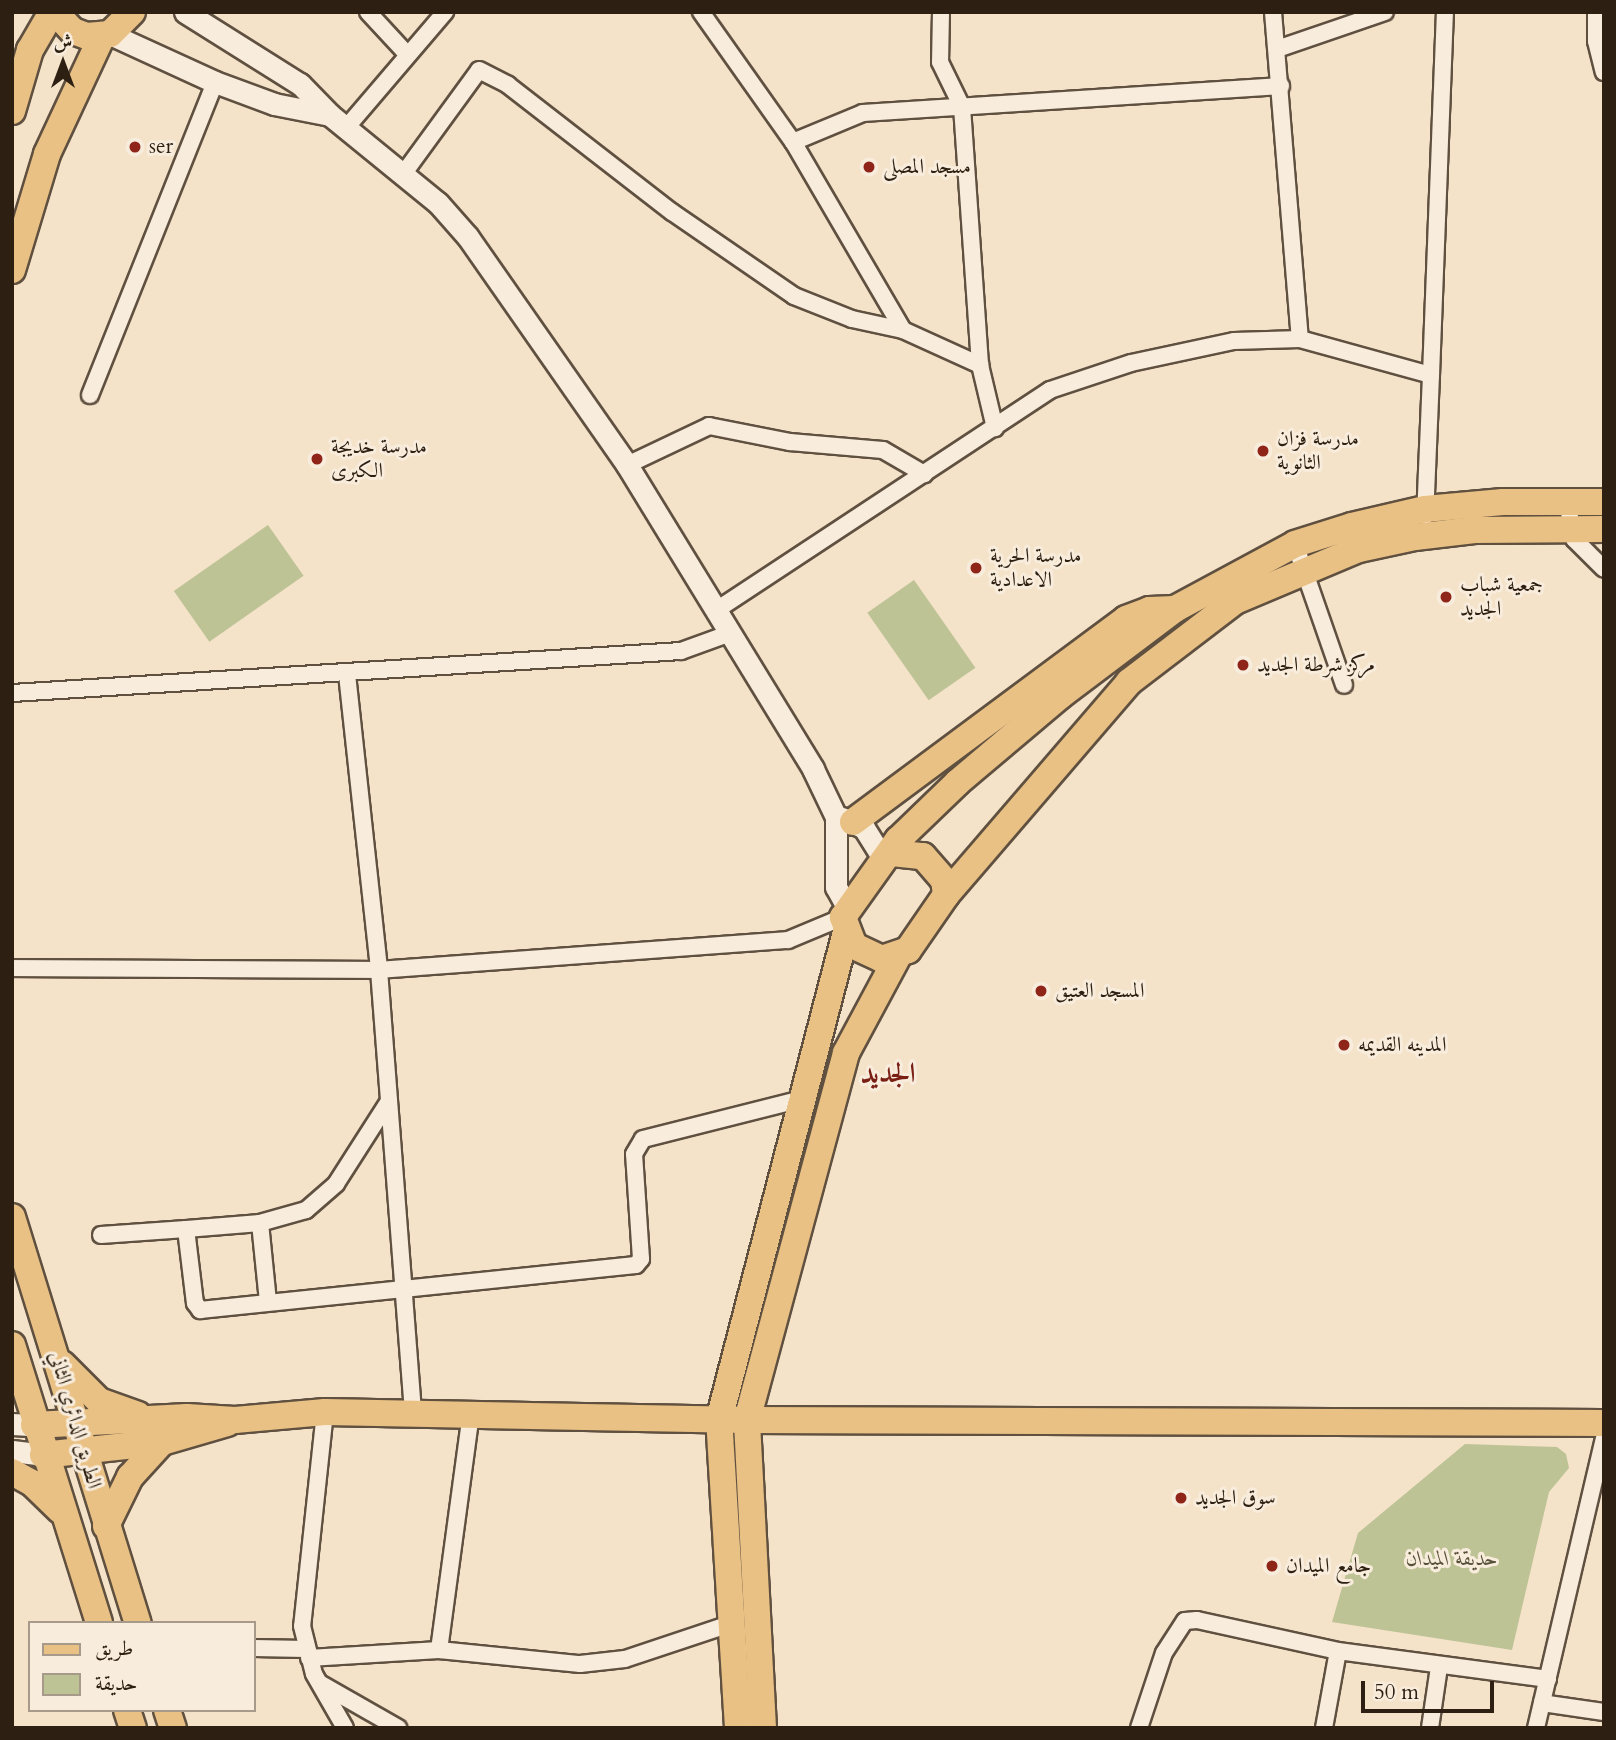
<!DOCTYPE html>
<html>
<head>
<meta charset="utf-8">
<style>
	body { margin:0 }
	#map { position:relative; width:1616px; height:1740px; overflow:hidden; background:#f4e2c9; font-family:Cardo,Amiri,serif }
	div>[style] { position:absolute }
	.green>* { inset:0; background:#bdc395; transform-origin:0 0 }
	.roads { filter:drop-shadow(2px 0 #5f5040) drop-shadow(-2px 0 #5f5040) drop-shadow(0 2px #5f5040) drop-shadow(0 -2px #5f5040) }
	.minor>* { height:16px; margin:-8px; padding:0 8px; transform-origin:8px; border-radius:8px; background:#f8ecdc }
	.tertiary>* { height:21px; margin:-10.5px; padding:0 10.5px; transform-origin:10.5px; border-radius:10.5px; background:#f8ecdc }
	.primary>* { height:26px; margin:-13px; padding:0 13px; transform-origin:13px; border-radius:13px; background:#eac184 }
	.dots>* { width:19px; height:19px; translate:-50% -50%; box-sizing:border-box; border:4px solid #f8ecdc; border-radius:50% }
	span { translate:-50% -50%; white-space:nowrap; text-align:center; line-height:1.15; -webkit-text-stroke:6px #f8ecdc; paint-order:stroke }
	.poi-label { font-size:21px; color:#2d2012 }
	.left { translate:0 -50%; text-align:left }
	.street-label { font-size:21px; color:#2d2012 }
	.park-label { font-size:21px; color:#585139; font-style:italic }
	.district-label { font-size:28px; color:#7a1f14; font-weight:700 }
	.frame { position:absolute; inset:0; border:14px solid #2d2012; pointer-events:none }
	.legend { position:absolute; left:28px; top:1621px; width:228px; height:91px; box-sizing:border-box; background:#f8ecdc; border:2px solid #a79a8b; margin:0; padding:9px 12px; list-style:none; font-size:21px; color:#2d2012 }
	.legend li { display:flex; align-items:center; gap:14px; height:35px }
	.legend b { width:35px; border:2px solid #a79a8b }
	.north { position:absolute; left:28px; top:28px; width:70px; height:70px; -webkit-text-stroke:5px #f8ecdc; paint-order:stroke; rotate:0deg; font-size:19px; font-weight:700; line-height:28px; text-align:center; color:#2d2012 }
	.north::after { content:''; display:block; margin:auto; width:24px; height:32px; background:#2d2012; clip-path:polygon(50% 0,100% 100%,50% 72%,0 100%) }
	.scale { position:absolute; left:1361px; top:1681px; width:133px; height:32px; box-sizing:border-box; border:4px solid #2d2012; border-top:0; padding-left:9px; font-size:21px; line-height:24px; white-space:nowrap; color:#2d2012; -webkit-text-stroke:5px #f8ecdc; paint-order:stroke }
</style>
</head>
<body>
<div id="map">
	<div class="green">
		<i style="left:268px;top:525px;width:62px;height:115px;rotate:55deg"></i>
		<i style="left:914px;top:580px;width:107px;height:57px;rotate:55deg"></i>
		<i style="clip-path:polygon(1465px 1444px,1557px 1447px,1566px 1454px,1569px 1468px,1549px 1492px,1512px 1650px,1332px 1622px,1358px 1533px)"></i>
	</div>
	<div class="roads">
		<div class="minor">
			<i style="left:368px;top:12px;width:56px;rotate:47.2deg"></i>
			<i style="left:701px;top:12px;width:159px;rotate:54.7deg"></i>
			<i style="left:941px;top:12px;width:50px;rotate:91.1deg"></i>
			<i style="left:940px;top:62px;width:50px;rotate:63.9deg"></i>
			<i style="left:962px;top:107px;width:259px;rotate:86deg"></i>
			<i style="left:980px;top:365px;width:65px;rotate:76.6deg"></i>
			<i style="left:1273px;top:12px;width:328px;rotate:85.3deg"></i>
			<i style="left:1596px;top:12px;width:29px;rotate:90deg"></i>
			<i style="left:1596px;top:41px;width:32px;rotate:76deg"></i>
			<i style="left:1277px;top:49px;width:114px;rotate:-18.9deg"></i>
			<i style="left:346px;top:128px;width:153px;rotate:-49.5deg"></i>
			<i style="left:404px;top:173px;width:127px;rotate:-53.9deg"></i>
			<i style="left:479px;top:70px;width:33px;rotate:27deg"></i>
			<i style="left:508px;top:85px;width:207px;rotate:37.8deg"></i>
			<i style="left:672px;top:212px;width:148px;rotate:34.5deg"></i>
			<i style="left:794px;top:296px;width:62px;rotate:21.6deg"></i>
			<i style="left:852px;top:319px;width:52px;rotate:12.2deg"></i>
			<i style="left:903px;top:330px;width:85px;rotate:24.4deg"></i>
			<i style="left:903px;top:330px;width:218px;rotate:-120.3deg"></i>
			<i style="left:793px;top:142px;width:76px;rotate:-22.5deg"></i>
			<i style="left:863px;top:113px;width:419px;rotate:-3.7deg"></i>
			<i style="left:1431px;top:375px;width:363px;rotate:-87.8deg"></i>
			<i style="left:90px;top:395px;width:337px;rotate:-68.2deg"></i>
			<i style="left:627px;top:465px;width:91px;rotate:-25.4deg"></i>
			<i style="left:709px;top:426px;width:83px;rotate:11.2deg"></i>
			<i style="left:790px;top:442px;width:93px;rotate:4.9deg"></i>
			<i style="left:883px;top:450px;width:48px;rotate:30.3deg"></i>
			<i style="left:1567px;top:502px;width:38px;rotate:79deg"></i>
			<i style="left:1574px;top:539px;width:42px;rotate:45deg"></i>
			<i style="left:1295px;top:544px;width:149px;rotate:70.8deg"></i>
			<i style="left:715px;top:611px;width:401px;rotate:-33.4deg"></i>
			<i style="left:1050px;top:390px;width:85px;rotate:-18.4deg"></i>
			<i style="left:1131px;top:363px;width:105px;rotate:-12.1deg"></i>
			<i style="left:1234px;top:341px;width:66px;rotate:-1.7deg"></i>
			<i style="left:1300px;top:339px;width:136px;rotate:15.4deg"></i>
			<i style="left:1431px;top:375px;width:141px;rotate:92.4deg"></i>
			<i style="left:347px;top:674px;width:298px;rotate:83.8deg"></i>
			<i style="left:379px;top:970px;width:443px;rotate:85.6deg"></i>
			<i style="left:12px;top:693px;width:670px;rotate:-3.59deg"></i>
			<i style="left:681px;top:651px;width:50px;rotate:-19.9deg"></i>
			<i style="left:12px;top:968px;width:367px;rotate:0.3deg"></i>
			<i style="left:379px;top:970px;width:410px;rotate:-4.2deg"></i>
			<i style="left:788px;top:940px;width:60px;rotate:-22.7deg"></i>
			<i style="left:389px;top:1101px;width:98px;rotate:122.6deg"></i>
			<i style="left:336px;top:1184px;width:40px;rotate:139deg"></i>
			<i style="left:306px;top:1210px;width:48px;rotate:164.2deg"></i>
			<i style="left:260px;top:1223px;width:74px;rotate:175.4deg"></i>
			<i style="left:186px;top:1229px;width:75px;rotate:83.1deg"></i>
			<i style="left:195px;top:1303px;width:9px;rotate:54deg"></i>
			<i style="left:200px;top:1310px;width:438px;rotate:-5.9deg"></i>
			<i style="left:636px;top:1265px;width:8px;rotate:-50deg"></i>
			<i style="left:641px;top:1259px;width:105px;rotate:-93.8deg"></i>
			<i style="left:634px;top:1154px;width:17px;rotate:-59deg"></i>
			<i style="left:643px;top:1139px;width:164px;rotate:-14.1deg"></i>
			<i style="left:260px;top:1223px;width:79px;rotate:84.2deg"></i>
			<i style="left:101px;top:1235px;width:85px;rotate:-4deg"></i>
			<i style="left:325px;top:1412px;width:215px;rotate:96.1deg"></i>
			<i style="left:302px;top:1626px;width:49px;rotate:76deg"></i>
			<i style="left:314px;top:1674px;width:62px;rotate:60.1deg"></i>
			<i style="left:254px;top:1648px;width:52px;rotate:1.1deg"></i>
			<i style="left:439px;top:1650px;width:142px;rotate:5.7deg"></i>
			<i style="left:580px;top:1664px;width:45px;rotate:-6.3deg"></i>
			<i style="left:625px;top:1659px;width:111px;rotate:-18.4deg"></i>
			<i style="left:309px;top:1658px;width:130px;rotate:-3.5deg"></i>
			<i style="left:439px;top:1650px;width:239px;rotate:-82.3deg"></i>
			<i style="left:321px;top:1684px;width:89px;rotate:29.7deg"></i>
			<i style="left:1542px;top:1703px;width:63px;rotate:8.3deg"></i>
			<i style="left:1139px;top:1728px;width:79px;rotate:-71.6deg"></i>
			<i style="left:1164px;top:1653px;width:38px;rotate:-57deg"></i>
			<i style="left:1185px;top:1621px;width:12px;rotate:-5deg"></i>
			<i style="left:1197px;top:1620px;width:144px;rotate:12.4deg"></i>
			<i style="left:1324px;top:1728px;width:78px;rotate:-79.7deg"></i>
			<i style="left:1338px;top:1651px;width:212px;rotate:7.6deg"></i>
			<i style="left:1430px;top:1728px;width:62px;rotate:-81.6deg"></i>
			<i style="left:1536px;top:1728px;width:297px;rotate:-76.8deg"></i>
		</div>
		<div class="tertiary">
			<i style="left:185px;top:12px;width:136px;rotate:32.1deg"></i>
			<i style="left:300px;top:84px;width:43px;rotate:45.9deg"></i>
			<i style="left:330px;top:115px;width:139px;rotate:39.2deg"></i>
			<i style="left:438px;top:203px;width:45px;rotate:48.6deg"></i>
			<i style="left:468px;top:237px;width:278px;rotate:55.1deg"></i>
			<i style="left:627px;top:465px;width:356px;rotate:58.5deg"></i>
			<i style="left:813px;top:769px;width:53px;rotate:64.4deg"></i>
			<i style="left:836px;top:817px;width:70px;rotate:90deg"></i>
			<i style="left:836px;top:887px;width:25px;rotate:61deg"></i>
			<i style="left:110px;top:34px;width:115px;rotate:24.6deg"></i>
			<i style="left:215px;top:82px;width:63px;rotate:20.4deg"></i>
			<i style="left:274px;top:104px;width:57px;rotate:11.1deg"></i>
			<i style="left:842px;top:818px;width:24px;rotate:24deg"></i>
			<i style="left:864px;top:828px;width:36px;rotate:58deg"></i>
			<i style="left:12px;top:1424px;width:22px;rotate:3deg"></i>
			<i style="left:12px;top:1451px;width:31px;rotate:7deg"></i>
		</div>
		<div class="primary">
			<i style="left:55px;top:12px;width:26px;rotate:47deg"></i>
			<i style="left:73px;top:31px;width:15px;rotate:20deg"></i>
			<i style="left:87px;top:36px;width:23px;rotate:-5deg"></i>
			<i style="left:110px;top:34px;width:31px;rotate:-45deg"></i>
			<i style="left:12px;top:111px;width:64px;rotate:-73.6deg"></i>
			<i style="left:30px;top:50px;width:44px;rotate:-59.9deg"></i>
			<i style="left:12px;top:270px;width:121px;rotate:-73.2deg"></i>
			<i style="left:47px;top:154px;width:130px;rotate:-65deg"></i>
			<i style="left:853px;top:822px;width:340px;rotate:-36.6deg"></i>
			<i style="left:1126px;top:619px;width:25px;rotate:-21deg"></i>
			<i style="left:1149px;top:610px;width:26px;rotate:-2deg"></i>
			<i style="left:892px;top:853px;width:31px;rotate:6deg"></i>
			<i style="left:923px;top:856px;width:32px;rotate:49deg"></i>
			<i style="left:944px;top:880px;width:15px;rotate:82deg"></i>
			<i style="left:946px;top:895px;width:67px;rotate:124.6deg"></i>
			<i style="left:908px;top:950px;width:28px;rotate:161deg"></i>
			<i style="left:882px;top:959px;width:31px;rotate:-155deg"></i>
			<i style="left:854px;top:946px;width:31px;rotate:-111deg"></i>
			<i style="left:843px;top:917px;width:95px;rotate:-54.5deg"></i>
			<i style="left:898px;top:840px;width:83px;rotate:-44deg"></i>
			<i style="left:958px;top:782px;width:135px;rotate:-40.2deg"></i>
			<i style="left:1061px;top:695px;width:143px;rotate:-37deg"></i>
			<i style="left:1175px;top:609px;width:136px;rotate:-28.4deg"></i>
			<i style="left:1295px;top:544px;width:60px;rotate:-17.5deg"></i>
			<i style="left:1352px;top:526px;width:75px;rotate:-13.1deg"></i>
			<i style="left:1425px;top:509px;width:78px;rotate:-5.1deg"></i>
			<i style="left:1503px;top:502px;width:101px"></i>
			<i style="left:946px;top:895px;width:281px;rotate:-49.3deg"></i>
			<i style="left:1129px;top:682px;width:133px;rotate:-37.4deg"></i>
			<i style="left:1235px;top:601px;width:134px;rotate:-22.8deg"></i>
			<i style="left:1359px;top:549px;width:57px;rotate:-12.1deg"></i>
			<i style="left:1415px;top:537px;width:60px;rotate:-6.7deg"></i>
			<i style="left:1475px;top:530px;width:129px;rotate:-0.4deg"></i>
			<i style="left:12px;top:1217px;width:425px;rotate:72.8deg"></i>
			<i style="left:12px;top:1345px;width:291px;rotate:72.6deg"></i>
			<i style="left:62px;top:1364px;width:52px;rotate:45deg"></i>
			<i style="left:99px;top:1401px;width:41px;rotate:19.7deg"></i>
			<i style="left:34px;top:1425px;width:153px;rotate:-3deg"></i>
			<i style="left:187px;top:1417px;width:48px;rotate:3.6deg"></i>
			<i style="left:235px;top:1420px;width:90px;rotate:-5.1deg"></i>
			<i style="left:325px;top:1412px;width:422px;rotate:1.1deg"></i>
			<i style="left:747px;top:1420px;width:857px;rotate:0.2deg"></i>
			<i style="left:43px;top:1455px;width:120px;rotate:-6.2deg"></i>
			<i style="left:162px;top:1442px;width:68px;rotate:-16.3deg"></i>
			<i style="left:12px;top:1472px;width:23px;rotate:29deg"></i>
			<i style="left:32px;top:1483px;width:39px;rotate:44deg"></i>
			<i style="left:106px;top:1526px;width:55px;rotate:-63.9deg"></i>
			<i style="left:130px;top:1477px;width:47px;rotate:-47.6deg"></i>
			<i style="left:127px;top:1710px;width:19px;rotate:72deg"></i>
			<i style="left:167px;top:1710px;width:19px;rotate:72deg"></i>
			<i style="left:738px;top:1728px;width:309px;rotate:-93.5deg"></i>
			<i style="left:719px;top:1420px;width:504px;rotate:-75.41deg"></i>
			<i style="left:763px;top:1728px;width:308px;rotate:-93deg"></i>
			<i style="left:747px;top:1420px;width:380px;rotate:-74.9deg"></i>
			<i style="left:846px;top:1053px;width:110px;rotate:-61.8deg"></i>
		</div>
	</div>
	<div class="dots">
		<i style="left:135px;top:147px;background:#8f2418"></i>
		<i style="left:869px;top:167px;background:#8f2418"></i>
		<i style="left:1263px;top:451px;background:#8f2418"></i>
		<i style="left:317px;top:459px;background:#8f2418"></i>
		<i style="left:976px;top:568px;background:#8f2418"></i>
		<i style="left:1446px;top:597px;background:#8f2418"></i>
		<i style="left:1243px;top:665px;background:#8f2418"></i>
		<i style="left:1041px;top:991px;background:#8f2418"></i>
		<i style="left:1344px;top:1045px;background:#8f2418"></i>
		<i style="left:1181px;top:1498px;background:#8f2418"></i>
		<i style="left:1272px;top:1566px;background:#8f2418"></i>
	</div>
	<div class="poi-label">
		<span class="left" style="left:149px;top:147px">ser</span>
		<span class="left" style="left:883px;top:167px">مسجد المصلى</span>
		<span class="left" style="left:1277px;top:451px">مدرسة فزان<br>الثانوية</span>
		<span class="left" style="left:331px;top:459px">مدرسة خديجة<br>الكبرى</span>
		<span class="left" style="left:990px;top:568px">مدرسة الحرية<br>الاعدادية</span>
		<span class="left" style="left:1460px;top:597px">جمعية شباب<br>الجديد</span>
		<span class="left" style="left:1257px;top:665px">مركز شرطة الجديد</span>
		<span class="left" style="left:1055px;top:991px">المسجد العتيق</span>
		<span class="left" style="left:1358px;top:1045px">المدينه القديمه</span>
		<span class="left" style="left:1195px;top:1498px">سوق الجديد</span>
		<span class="left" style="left:1286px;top:1566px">جامع الميدان</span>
	</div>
	<div class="street-label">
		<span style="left:75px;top:1420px;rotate:74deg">الطريق الدائري الثاني</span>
	</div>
	<div class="park-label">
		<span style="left:1452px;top:1559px">حديقة الميدان</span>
	</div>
	<div class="district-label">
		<span style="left:888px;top:1073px">الجديد</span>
	</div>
	<div class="frame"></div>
	<ul class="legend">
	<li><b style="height:9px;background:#eac184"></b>طريق</li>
	<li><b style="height:19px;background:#bdc395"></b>حديقة</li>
	</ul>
	<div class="north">ش</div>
	<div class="scale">50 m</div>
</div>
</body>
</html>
